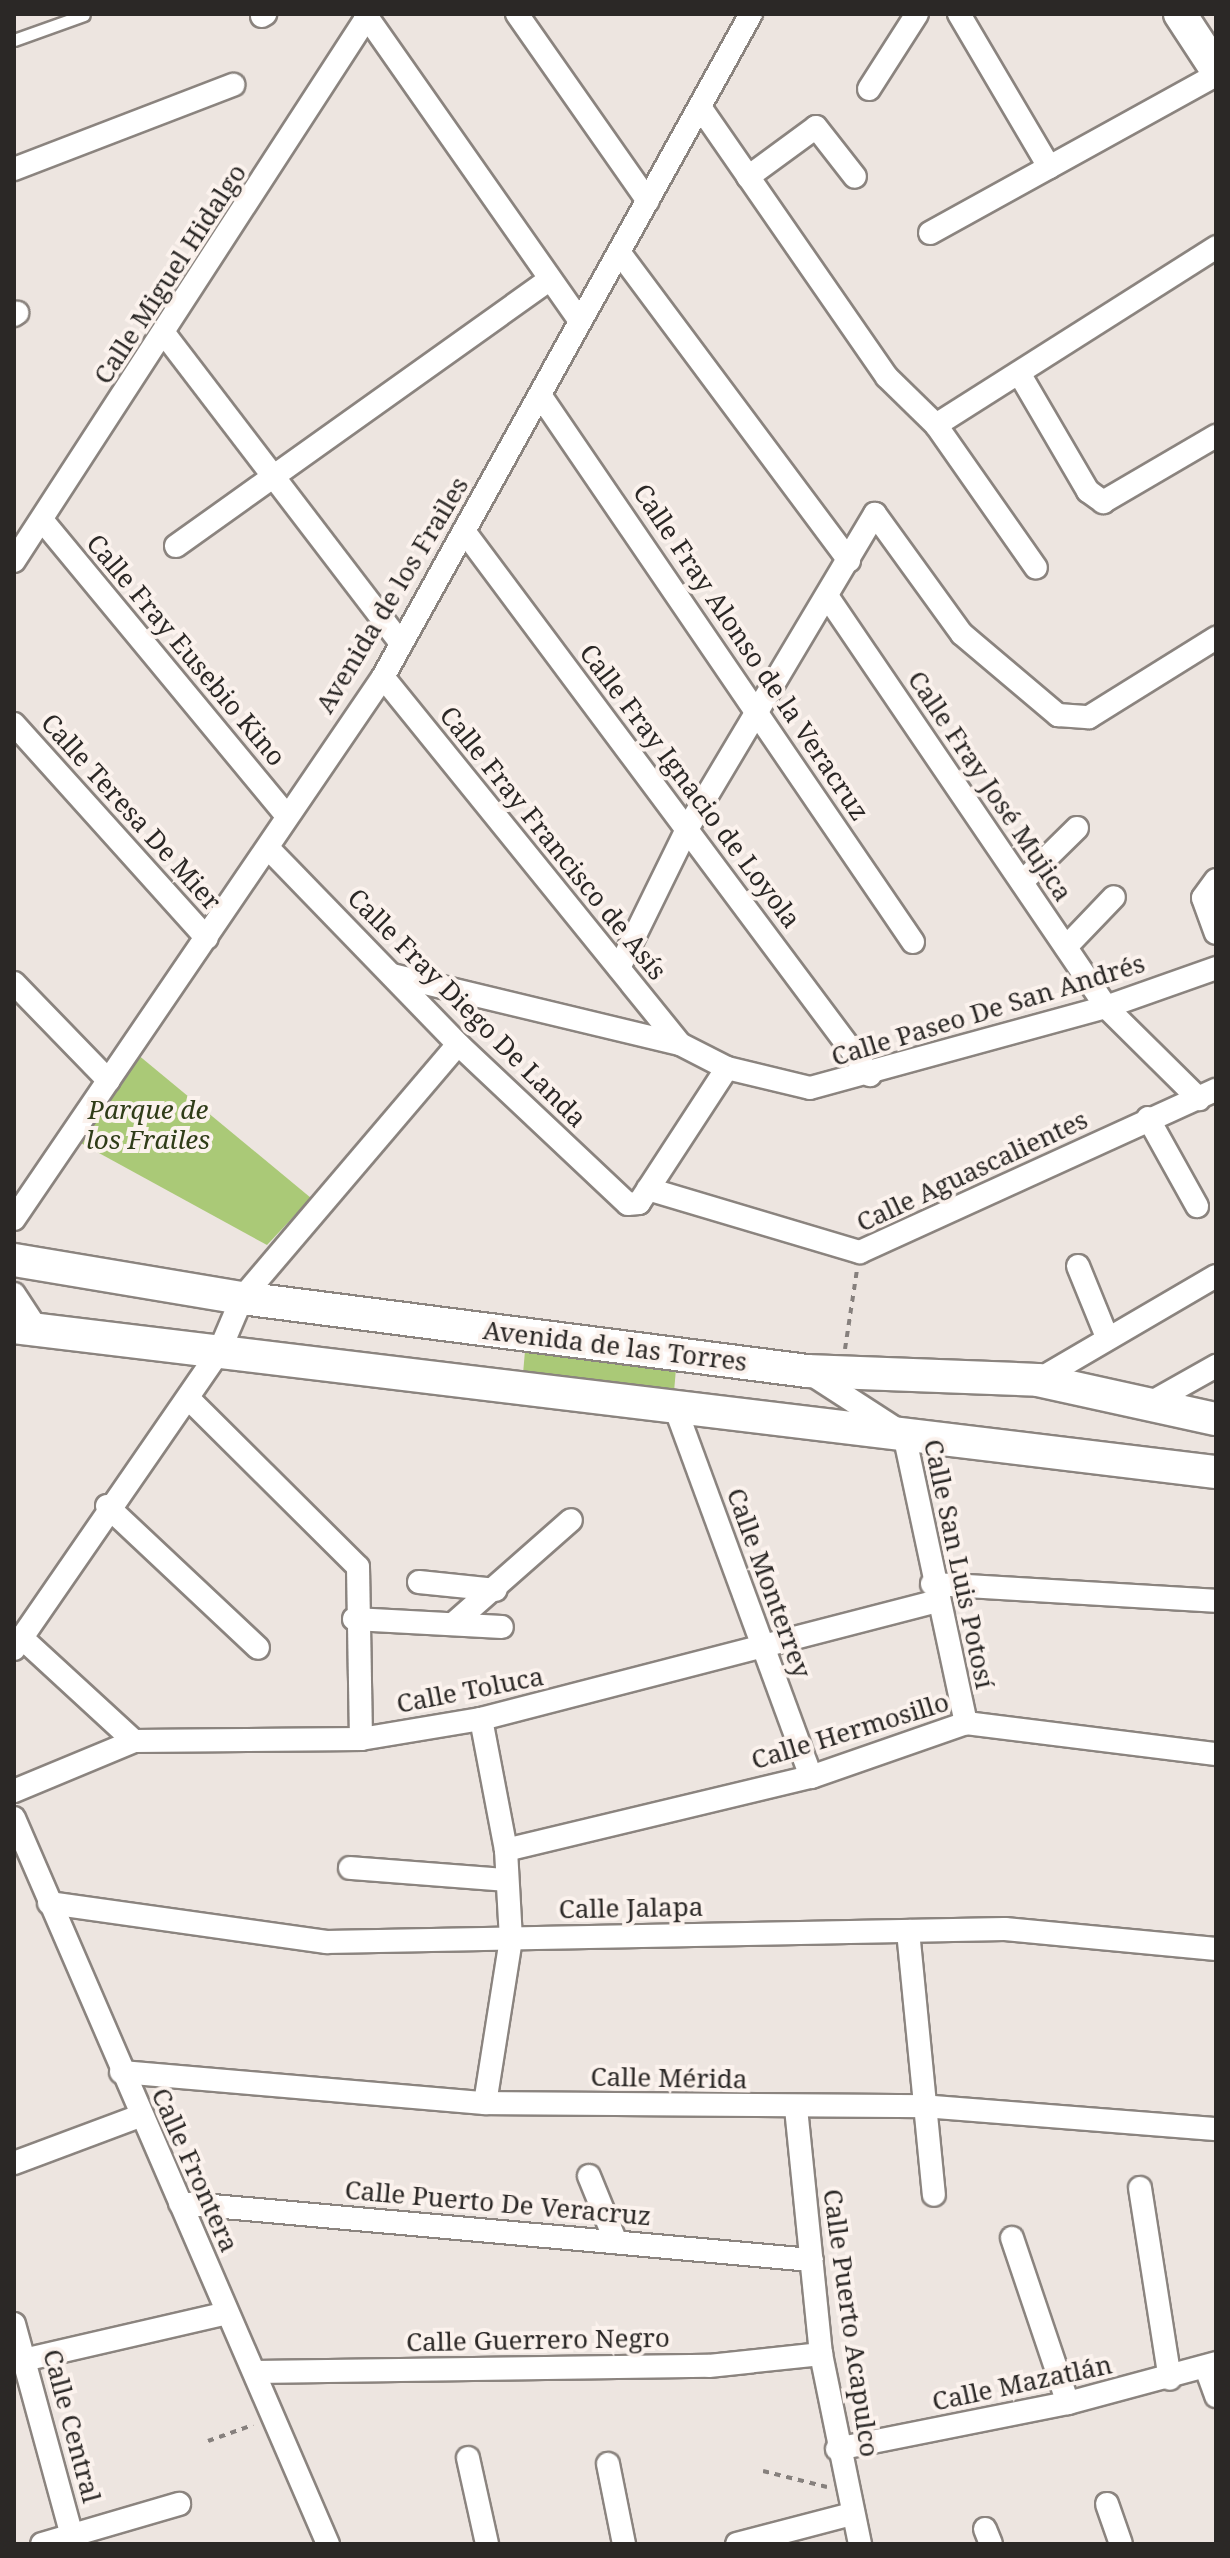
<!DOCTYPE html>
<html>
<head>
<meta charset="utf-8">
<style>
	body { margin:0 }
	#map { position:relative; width:1230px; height:2558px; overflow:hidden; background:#ede5e0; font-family:"Noto Serif",serif }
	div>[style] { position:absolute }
	.green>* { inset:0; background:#aac977; transform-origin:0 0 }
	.path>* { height:4px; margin-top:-2px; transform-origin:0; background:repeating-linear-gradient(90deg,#86807d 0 6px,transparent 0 12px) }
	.roads { filter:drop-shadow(2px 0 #8b847f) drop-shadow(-2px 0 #8b847f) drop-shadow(0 2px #8b847f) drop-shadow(0 -2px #8b847f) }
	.lane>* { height:11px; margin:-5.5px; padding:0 5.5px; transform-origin:5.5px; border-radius:5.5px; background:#fff }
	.street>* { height:22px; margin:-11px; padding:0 11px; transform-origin:11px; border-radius:11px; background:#fff }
	.secondary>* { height:32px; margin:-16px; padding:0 16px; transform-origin:16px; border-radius:16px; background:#fff }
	span { translate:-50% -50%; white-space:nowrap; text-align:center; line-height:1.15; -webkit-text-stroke:8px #fbf2ed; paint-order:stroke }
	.street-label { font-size:26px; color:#2b2826 }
	.park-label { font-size:26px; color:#2f3c18; font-style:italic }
	.frame { position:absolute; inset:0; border:16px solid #2b2826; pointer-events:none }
</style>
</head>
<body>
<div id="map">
	<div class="green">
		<i style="clip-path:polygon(137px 1054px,311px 1198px,267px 1245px,77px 1141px)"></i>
		<i style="left:527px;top:1328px;width:152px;height:60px;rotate:5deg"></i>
	</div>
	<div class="path">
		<i style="left:845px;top:1349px;width:80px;rotate:-81.4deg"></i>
		<i style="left:208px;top:2441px;width:48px;rotate:-19.6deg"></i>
		<i style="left:763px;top:2471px;width:66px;rotate:14deg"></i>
	</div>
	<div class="roads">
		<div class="lane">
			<i style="left:14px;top:40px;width:74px;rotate:-19.7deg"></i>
		</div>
		<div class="street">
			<i style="left:365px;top:14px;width:375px;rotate:55deg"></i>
			<i style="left:517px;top:14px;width:228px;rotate:55deg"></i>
			<i style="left:959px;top:14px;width:178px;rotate:59.5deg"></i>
			<i style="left:262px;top:16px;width:4px;rotate:-34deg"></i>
			<i style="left:869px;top:89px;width:89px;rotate:-57.4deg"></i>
			<i style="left:700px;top:107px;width:328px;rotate:55.3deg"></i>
			<i style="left:887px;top:377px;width:69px;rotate:44.4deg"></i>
			<i style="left:936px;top:425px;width:174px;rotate:55deg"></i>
			<i style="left:14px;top:169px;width:235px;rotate:-21deg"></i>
			<i style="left:748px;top:177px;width:84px;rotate:-36.3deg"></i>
			<i style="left:816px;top:127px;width:63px;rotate:52deg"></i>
			<i style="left:930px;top:233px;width:327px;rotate:-28.9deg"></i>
			<i style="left:619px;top:252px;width:385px;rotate:53.3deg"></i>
			<i style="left:14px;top:315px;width:4px;rotate:-34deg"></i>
			<i style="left:166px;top:336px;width:387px;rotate:52.6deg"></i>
			<i style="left:1019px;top:373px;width:137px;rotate:59.7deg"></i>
			<i style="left:1088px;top:491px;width:19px;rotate:36deg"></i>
			<i style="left:1103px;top:502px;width:131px;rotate:-30.3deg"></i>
			<i style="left:540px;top:395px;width:662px;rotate:55.71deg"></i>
			<i style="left:936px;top:425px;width:332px;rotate:-32.4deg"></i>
			<i style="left:42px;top:520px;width:383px;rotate:50.4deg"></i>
			<i style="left:464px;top:531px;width:679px;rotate:53.27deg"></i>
			<i style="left:176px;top:546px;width:458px;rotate:-35.5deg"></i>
			<i style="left:14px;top:561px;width:652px;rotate:-57.02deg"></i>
			<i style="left:827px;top:596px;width:497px;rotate:55.8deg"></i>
			<i style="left:1106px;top:1007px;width:131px;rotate:44.7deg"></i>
			<i style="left:383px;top:677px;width:472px;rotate:51deg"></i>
			<i style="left:14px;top:724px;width:288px;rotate:48deg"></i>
			<i style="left:269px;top:849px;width:272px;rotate:45.9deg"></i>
			<i style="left:458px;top:1044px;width:233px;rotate:43.3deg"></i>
			<i style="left:628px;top:1204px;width:11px;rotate:-5deg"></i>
			<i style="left:639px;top:1203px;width:161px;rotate:-56.9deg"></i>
			<i style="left:1216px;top:880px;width:22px;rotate:126deg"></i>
			<i style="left:1203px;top:898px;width:37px;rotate:70deg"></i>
			<i style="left:1022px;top:882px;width:77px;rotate:-44.5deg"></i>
			<i style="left:1066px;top:947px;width:69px;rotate:-46.2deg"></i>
			<i style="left:619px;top:968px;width:155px;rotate:-63.9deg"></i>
			<i style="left:687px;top:829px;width:367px;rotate:-59.2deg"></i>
			<i style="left:875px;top:514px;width:148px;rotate:54.1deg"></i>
			<i style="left:962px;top:634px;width:126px;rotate:40.2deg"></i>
			<i style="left:1058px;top:715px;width:31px;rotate:4deg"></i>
			<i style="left:1089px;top:717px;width:150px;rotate:-31.9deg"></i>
			<i style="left:392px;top:975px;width:296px;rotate:13.5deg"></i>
			<i style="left:680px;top:1044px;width:53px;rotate:27.1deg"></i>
			<i style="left:727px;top:1068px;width:85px;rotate:13.5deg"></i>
			<i style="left:810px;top:1088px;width:307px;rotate:-15.3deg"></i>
			<i style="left:1106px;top:1007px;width:117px;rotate:-19.5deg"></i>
			<i style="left:14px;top:983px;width:136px;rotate:45.9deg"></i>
			<i style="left:1148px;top:1118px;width:101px;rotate:60.9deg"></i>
			<i style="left:648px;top:1189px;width:221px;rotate:16.6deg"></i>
			<i style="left:860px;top:1252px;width:391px;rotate:-24.5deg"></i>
			<i style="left:14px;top:1219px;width:656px;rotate:-55.75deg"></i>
			<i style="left:383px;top:677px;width:758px;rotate:-60.97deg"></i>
			<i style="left:1078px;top:1266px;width:77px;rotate:67.8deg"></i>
			<i style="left:14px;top:1294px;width:42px;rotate:56.7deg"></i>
			<i style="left:808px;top:1372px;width:114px;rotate:32.9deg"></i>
			<i style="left:904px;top:1434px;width:296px;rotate:77.9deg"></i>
			<i style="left:1038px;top:1380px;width:206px;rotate:-30.3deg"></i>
			<i style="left:189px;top:1399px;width:238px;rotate:44.8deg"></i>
			<i style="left:358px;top:1567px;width:172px;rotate:89deg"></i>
			<i style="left:675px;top:1407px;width:394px;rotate:69.8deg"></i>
			<i style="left:1143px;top:1407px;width:84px;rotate:-29.3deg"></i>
			<i style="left:107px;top:1506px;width:207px;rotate:43.2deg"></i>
			<i style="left:419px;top:1582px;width:77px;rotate:5.9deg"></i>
			<i style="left:932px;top:1584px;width:285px;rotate:3.4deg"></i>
			<i style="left:354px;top:1619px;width:148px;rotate:3.1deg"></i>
			<i style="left:453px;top:1624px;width:157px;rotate:-41.4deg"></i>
			<i style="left:22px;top:1638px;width:152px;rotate:42.6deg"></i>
			<i style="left:14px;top:1649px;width:361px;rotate:-55.4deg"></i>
			<i style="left:219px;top:1352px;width:59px;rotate:-66.9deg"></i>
			<i style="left:242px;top:1298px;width:333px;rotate:-49.6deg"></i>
			<i style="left:481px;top:1719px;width:133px;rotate:79.2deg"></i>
			<i style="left:506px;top:1850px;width:89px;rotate:86.8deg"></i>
			<i style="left:511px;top:1939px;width:166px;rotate:99deg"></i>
			<i style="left:14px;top:1791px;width:130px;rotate:-22.6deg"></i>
			<i style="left:134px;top:1741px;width:227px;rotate:-0.5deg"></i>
			<i style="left:361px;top:1739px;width:122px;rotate:-9.5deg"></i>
			<i style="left:481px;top:1719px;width:469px;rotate:-14.5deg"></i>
			<i style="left:14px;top:1818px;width:791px;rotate:66.61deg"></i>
			<i style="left:506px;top:1850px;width:314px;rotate:-13.5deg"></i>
			<i style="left:811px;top:1777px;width:164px;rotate:-19.2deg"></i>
			<i style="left:966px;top:1723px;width:252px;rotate:7.1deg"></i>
			<i style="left:350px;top:1868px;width:157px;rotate:4.4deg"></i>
			<i style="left:49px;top:1903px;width:280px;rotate:8deg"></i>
			<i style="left:326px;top:1942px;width:679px;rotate:-1.1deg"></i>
			<i style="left:1005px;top:1929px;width:212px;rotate:5.4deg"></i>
			<i style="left:908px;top:1931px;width:265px;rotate:84.4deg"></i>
			<i style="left:121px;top:2072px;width:365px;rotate:4.9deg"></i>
			<i style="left:485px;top:2103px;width:437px;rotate:0.4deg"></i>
			<i style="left:922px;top:2106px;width:295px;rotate:4.5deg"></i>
			<i style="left:796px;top:2108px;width:247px;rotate:84.2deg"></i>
			<i style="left:821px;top:2354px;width:194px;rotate:78.4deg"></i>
			<i style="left:14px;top:2163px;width:134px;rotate:-20.5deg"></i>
			<i style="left:589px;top:2176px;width:71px;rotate:67.8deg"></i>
			<i style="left:1140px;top:2188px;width:193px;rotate:81.1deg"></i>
			<i style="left:180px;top:2203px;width:634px;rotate:5.16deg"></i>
			<i style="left:1012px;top:2238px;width:174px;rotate:71.3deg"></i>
			<i style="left:14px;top:2324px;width:228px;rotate:74.7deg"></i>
			<i style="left:15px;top:2362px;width:218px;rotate:-13deg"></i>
			<i style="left:1206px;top:2368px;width:30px;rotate:70deg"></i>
			<i style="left:255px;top:2372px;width:454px;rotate:-0.8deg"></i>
			<i style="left:709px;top:2366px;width:113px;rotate:-6.1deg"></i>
			<i style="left:837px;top:2449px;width:236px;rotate:-11.3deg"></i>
			<i style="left:1068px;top:2403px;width:153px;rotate:-15.1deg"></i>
			<i style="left:468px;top:2458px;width:88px;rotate:77.5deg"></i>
			<i style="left:608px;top:2464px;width:82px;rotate:78.7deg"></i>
			<i style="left:1107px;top:2504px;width:42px;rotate:70.7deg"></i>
			<i style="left:985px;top:2529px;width:16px;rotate:68deg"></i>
			<i style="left:42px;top:2544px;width:143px;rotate:-16.3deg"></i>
			<i style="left:737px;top:2544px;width:118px;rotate:-14.7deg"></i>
		</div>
		<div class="secondary">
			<i style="left:1180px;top:14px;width:66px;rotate:56.8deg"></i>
			<i style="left:14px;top:1260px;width:231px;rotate:9.5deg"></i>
			<i style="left:242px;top:1298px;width:570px;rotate:7.36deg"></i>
			<i style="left:807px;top:1371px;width:231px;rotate:2.2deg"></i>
			<i style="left:1038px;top:1380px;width:182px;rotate:12.4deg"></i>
			<i style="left:14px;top:1327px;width:1211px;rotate:6.88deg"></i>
		</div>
	</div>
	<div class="street-label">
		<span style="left:170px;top:274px;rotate:-57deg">Calle Miguel Hidalgo</span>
		<span style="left:392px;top:595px;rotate:-59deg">Avenida de los Frailes</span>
		<span style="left:186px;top:650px;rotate:50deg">Calle Fray Eusebio Kino</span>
		<span style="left:751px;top:652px;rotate:56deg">Calle Fray Alonso de la Veracruz</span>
		<span style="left:690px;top:786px;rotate:53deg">Calle Fray Ignacio de Loyola</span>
		<span style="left:990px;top:786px;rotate:56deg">Calle Fray José Mujica</span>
		<span style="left:131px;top:812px;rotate:48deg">Calle Teresa De Mier</span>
		<span style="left:553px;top:843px;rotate:51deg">Calle Fray Francisco de Asís</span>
		<span style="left:467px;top:1008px;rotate:45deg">Calle Fray Diego De Landa</span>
		<span style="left:988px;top:1010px;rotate:-17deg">Calle Paseo De San Andrés</span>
		<span style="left:972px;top:1171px;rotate:-25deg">Calle Aguascalientes</span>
		<span style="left:615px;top:1346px;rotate:7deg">Avenida de las Torres</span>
		<span style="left:959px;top:1564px;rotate:78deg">Calle San Luis Potosí</span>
		<span style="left:769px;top:1583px;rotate:70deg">Calle Monterrey</span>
		<span style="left:470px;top:1690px;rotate:-11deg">Calle Toluca</span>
		<span style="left:850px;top:1731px;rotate:-17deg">Calle Hermosillo</span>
		<span style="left:631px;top:1908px;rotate:-1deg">Calle Jalapa</span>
		<span style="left:669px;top:2078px;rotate:1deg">Calle Mérida</span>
		<span style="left:195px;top:2170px;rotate:66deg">Calle Frontera</span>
		<span style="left:498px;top:2203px;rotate:5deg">Calle Puerto De Veracruz</span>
		<span style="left:851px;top:2323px;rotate:82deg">Calle Puerto Acapulco</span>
		<span style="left:538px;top:2340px;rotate:-1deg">Calle Guerrero Negro</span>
		<span style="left:1022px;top:2383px;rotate:-12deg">Calle Mazatlán</span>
		<span style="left:72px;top:2426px;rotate:75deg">Calle Central</span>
	</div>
	<div class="park-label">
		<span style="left:148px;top:1125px">Parque de<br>los Frailes</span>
	</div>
	<div class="frame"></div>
</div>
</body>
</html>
